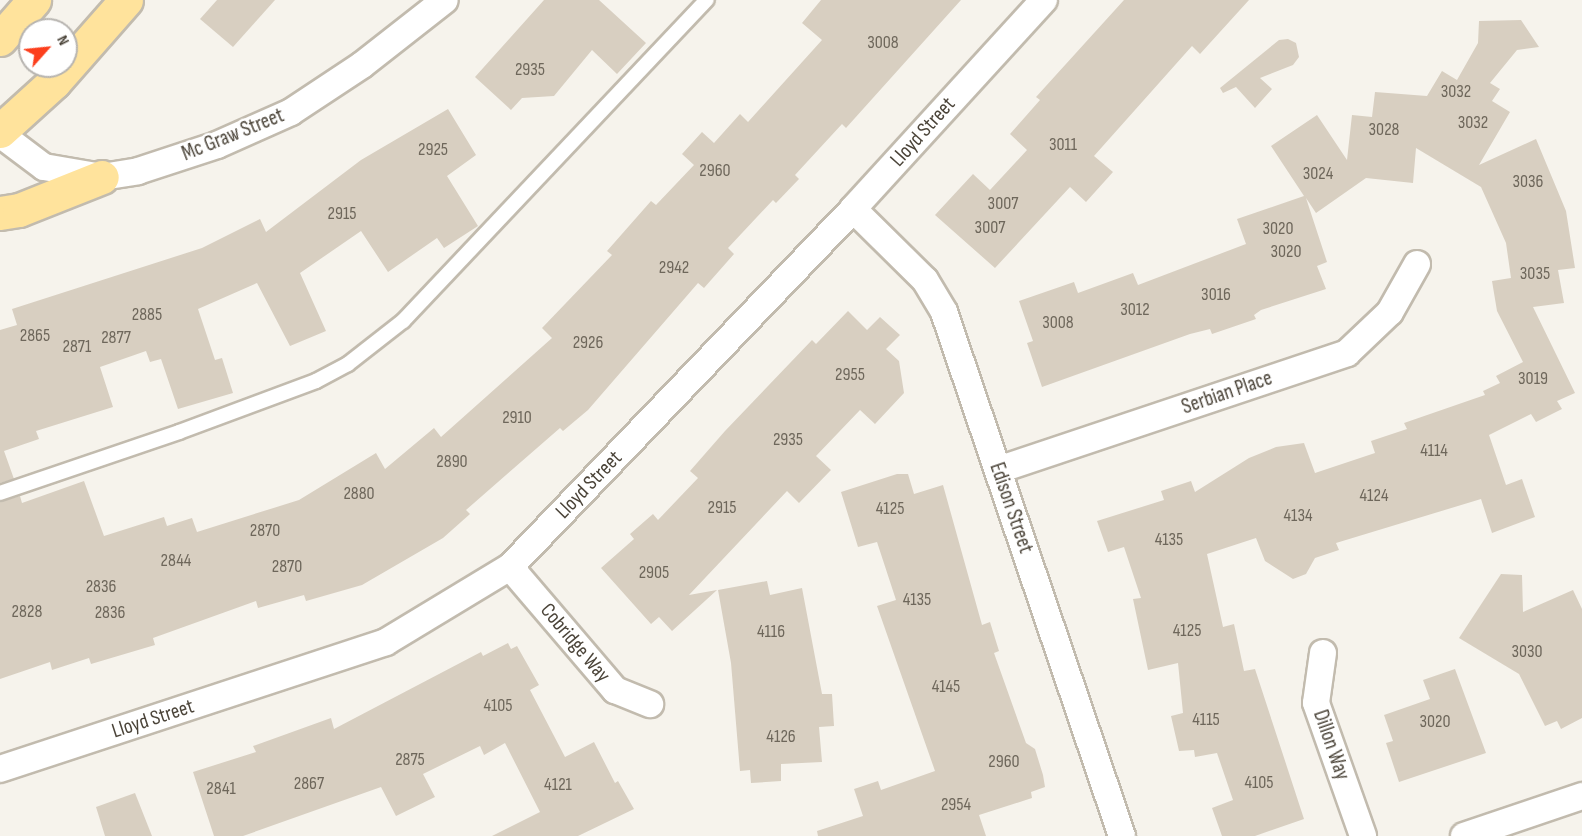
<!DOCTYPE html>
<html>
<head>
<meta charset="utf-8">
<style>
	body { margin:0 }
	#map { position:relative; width:1582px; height:836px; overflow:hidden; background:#f6f3ec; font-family:"Sofia Sans Condensed",sans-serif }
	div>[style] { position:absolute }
	.building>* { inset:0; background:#d8cfc1 }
	.roads { filter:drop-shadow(2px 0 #c2bbae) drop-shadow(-2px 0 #c2bbae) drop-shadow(0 2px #c2bbae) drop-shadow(0 -2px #c2bbae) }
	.lane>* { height:14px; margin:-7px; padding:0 7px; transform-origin:7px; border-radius:7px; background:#fff }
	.street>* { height:26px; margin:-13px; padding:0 13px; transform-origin:13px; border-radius:13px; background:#fff }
	.primary>* { height:33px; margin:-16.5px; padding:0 16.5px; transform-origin:16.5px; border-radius:16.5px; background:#ffe39c }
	span { translate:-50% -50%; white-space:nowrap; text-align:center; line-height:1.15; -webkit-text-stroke:5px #fff; paint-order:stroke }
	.number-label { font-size:18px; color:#6e675b }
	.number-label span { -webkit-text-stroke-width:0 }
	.street-label { font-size:21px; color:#4b4439 }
	.north { position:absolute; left:18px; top:18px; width:60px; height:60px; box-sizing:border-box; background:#fff; border:2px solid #b7b4b0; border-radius:50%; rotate:63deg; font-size:16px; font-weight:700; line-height:24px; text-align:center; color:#4b4439 }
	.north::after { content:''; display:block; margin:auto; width:21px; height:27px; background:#fc3f1d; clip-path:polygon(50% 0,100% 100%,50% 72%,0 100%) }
</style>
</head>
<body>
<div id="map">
	<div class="building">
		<i style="clip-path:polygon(217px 0,275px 0,233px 47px,200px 19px)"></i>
		<i style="clip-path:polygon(544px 0,599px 0,646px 43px,617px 74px,592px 50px,554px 96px,522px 98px,511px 110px,475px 77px)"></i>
		<i style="clip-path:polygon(821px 0,961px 0,846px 128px,842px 124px,795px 175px,799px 179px,776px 203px,773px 200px,728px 248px,734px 254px,704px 288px,698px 283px,588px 410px,563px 431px,560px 428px,466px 510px,470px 514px,443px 538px,362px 585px,306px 601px,304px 595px,258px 608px,256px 601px,153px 638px,155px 645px,91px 664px,89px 658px,52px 670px,50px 662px,0 679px,0 502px,20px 496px,22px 503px,84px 481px,104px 536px,164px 517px,167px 526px,192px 518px,197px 532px,299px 500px,376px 453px,385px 469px,434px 428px,441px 437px,552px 338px,542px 328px,612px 255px,607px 251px,651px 201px,656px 205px,694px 165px,682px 154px,702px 132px,714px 143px,740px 114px,748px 122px,822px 40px,802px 23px)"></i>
		<i style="clip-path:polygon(1124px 0,1249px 0,1200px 54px,1192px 46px,1094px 156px,1113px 172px,1086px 202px,1070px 187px,995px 268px,935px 215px,973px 174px,990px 190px,1027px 150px,1010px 134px,1040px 100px,1036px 97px)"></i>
		<i style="clip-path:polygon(1521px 20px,1539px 47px,1517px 50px,1490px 83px,1500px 89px,1492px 101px,1510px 112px,1479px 165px,1536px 139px,1566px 211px,1575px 268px,1558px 270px,1564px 303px,1533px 307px,1575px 393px,1557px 401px,1562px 409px,1536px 422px,1531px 414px,1489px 435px,1506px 485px,1522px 479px,1535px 517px,1492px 533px,1481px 499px,1336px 543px,1339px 550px,1315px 558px,1306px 574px,1293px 579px,1265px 561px,1256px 538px,1207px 554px,1223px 627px,1234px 624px,1244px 671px,1255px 669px,1304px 819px,1255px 836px,1222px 836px,1212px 808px,1233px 800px,1217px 753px,1195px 757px,1194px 750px,1179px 751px,1171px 716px,1183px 713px,1178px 663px,1148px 670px,1133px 599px,1141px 598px,1124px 547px,1108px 552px,1097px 521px,1164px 500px,1161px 491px,1191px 481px,1195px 492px,1249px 458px,1276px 447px,1304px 443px,1315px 473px,1375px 453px,1371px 441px,1407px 429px,1404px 423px,1485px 395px,1483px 391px,1500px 383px,1496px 376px,1523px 362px,1497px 311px,1492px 281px,1511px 278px,1506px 243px,1481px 187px,1416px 148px,1413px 183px,1366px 178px,1316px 213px,1306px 198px,1327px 262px,1317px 266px,1326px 289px,1261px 310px,1254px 315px,1256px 319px,1212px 334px,1210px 329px,1190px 334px,1042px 387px,1027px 343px,1033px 341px,1019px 301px,1074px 282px,1078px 293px,1133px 273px,1138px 285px,1246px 244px,1237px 219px,1304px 196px,1271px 146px,1317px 115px,1347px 160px,1352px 115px,1372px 117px,1375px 92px,1427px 96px,1442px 71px,1457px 80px,1478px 43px,1479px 21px)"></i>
		<i style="clip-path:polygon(1288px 39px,1296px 43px,1299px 57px,1293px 65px,1260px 78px,1272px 89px,1255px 108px,1236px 87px,1223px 93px,1220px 88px,1279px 40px)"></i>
		<i style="clip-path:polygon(448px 109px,476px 155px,447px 176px,478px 226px,444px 248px,437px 238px,388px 272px,361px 231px,300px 273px,326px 331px,290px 346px,257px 283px,198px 309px,215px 360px,222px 358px,233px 393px,178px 409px,161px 359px,150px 362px,146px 351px,100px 367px,113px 407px,36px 431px,39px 439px,4px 451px,14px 479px,0 483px,0 330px,17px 325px,12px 309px,202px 248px,260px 219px,266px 232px,361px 160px)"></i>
		<i style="clip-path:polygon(848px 311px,867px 330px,880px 317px,900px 335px,886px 349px,899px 361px,904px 393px,875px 424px,860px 410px,816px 456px,831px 470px,799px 503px,787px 491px,689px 595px,717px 590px,672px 631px,659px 617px,651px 624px,601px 568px,634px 539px,630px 534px,653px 514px,658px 520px,698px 478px,690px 471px,725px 431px,812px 340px,816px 344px)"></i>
		<i style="clip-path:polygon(897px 474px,908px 474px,914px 494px,943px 485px,982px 625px,990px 622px,999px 651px,994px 653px,1026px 743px,1035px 749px,1043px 775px,1045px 787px,1031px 792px,1032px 798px,979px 815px,986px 836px,818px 836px,817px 831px,863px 816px,854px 789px,878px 781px,881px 790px,935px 771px,877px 606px,896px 600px,877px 542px,858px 547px,841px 492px)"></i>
		<i style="clip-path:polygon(1501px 574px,1522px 575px,1523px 612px,1573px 590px,1582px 609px,1582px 718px,1561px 729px,1557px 721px,1545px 726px,1519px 674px,1459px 638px)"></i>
		<i style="clip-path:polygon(767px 581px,770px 595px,802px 588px,822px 694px,832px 694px,834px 726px,819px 727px,822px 762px,781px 764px,781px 781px,751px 783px,750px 770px,740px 771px,731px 663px,718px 590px)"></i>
		<i style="clip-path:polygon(508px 643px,511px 649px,517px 646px,539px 685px,530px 690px,565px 757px,594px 742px,615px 783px,618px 781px,634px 809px,578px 836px,492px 836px,540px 812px,505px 743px,484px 755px,480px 746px,423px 774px,435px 797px,396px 816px,381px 787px,243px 836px,214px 836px,193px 772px,256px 752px,253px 746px,331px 718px,334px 729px,481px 652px,483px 656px)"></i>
		<i style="clip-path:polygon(1455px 669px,1486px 753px,1399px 782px,1386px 743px,1393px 741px,1384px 715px,1430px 699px,1423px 680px)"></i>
		<i style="clip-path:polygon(135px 793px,152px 836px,105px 836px,96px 807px)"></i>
	</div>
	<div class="roads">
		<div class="lane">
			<i style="left:0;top:493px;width:189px;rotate:-18.8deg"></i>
			<i style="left:179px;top:432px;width:146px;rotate:-20.4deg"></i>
			<i style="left:316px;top:381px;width:36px;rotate:-28deg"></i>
			<i style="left:348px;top:364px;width:70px;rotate:-38deg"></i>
			<i style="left:403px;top:321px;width:442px;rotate:-46.6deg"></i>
		</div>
		<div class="street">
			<i style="left:0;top:134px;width:55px;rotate:36.9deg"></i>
			<i style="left:44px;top:167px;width:59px;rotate:9.8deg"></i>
			<i style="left:102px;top:177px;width:36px;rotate:-9deg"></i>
			<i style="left:138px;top:171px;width:83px;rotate:-18.2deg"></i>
			<i style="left:217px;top:145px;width:81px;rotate:-24deg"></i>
			<i style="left:291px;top:112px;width:85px;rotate:-33.5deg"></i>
			<i style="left:362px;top:65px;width:105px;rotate:-38.1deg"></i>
			<i style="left:853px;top:209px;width:101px;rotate:44.6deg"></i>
			<i style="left:925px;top:280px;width:37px;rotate:59deg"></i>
			<i style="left:944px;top:312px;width:553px;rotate:71.24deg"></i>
			<i style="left:998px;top:470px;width:368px;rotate:-18.5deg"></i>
			<i style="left:1347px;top:353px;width:59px;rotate:-43.6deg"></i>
			<i style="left:1390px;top:312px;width:55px;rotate:-60.6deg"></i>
			<i style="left:510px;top:567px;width:162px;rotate:49.5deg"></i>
			<i style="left:615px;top:690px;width:38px;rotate:22deg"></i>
			<i style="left:1323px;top:653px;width:50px;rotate:98deg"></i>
			<i style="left:1316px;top:703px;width:141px;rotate:70.5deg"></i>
			<i style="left:0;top:769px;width:406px;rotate:-18.2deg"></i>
			<i style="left:386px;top:642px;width:145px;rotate:-31.2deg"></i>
			<i style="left:510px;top:567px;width:496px;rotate:-46.2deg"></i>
			<i style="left:853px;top:209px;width:283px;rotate:-47.6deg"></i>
			<i style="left:1464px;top:836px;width:125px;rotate:-18.7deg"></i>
		</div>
		<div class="primary">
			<i style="left:0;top:39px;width:52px;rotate:-48.9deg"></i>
			<i style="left:0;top:131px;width:73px;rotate:-42.2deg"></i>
			<i style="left:54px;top:82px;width:109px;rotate:-48.7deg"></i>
			<i style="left:0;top:213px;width:19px;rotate:-9deg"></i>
			<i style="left:19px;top:210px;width:89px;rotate:-21.7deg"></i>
		</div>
	</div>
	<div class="number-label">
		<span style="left:883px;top:43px">3008</span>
		<span style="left:530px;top:70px">2935</span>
		<span style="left:1456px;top:92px">3032</span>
		<span style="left:1473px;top:123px">3032</span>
		<span style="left:1384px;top:130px">3028</span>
		<span style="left:1063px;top:145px">3011</span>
		<span style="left:433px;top:150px">2925</span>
		<span style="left:715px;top:171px">2960</span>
		<span style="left:1318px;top:174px">3024</span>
		<span style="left:1528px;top:182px">3036</span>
		<span style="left:1003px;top:204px">3007</span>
		<span style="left:342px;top:214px">2915</span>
		<span style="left:990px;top:228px">3007</span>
		<span style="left:1278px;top:229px">3020</span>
		<span style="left:1286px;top:252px">3020</span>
		<span style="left:674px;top:268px">2942</span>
		<span style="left:1535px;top:274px">3035</span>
		<span style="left:1216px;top:295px">3016</span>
		<span style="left:1135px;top:310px">3012</span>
		<span style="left:147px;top:315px">2885</span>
		<span style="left:1058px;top:323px">3008</span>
		<span style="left:35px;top:336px">2865</span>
		<span style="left:116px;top:338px">2877</span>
		<span style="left:588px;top:343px">2926</span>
		<span style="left:77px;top:347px">2871</span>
		<span style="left:850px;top:375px">2955</span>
		<span style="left:1533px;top:379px">3019</span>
		<span style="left:517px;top:418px">2910</span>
		<span style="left:788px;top:440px">2935</span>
		<span style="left:1434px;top:451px">4114</span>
		<span style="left:452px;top:462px">2890</span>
		<span style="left:359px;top:494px">2880</span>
		<span style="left:1374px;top:496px">4124</span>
		<span style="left:722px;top:508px">2915</span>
		<span style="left:890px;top:509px">4125</span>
		<span style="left:1298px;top:516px">4134</span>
		<span style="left:265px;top:531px">2870</span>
		<span style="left:1169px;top:540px">4135</span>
		<span style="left:176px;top:561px">2844</span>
		<span style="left:287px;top:567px">2870</span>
		<span style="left:654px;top:573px">2905</span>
		<span style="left:101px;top:587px">2836</span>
		<span style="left:917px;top:600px">4135</span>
		<span style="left:27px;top:612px">2828</span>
		<span style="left:110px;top:613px">2836</span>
		<span style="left:1187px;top:631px">4125</span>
		<span style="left:771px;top:632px">4116</span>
		<span style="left:1527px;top:652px">3030</span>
		<span style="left:946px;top:687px">4145</span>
		<span style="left:498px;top:706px">4105</span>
		<span style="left:1206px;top:720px">4115</span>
		<span style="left:1435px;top:722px">3020</span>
		<span style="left:781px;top:737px">4126</span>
		<span style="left:410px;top:760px">2875</span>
		<span style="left:1004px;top:762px">2960</span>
		<span style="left:1259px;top:783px">4105</span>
		<span style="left:309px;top:784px">2867</span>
		<span style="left:558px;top:785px">4121</span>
		<span style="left:221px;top:789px">2841</span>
		<span style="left:956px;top:805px">2954</span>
	</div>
	<div class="street-label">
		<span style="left:923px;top:132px;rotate:-48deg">Lloyd Street</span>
		<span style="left:233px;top:135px;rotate:-22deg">Mc Graw Street</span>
		<span style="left:1227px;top:393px;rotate:-19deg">Serbian Place</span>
		<span style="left:589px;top:485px;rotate:-46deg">Lloyd Street</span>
		<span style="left:1011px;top:508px;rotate:71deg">Edison Street</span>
		<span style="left:575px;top:643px;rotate:50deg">Cobridge Way</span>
		<span style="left:153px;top:719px;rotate:-18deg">Lloyd Street</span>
		<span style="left:1331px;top:745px;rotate:71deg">Dillon Way</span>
	</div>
	<div class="north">N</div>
</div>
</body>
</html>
